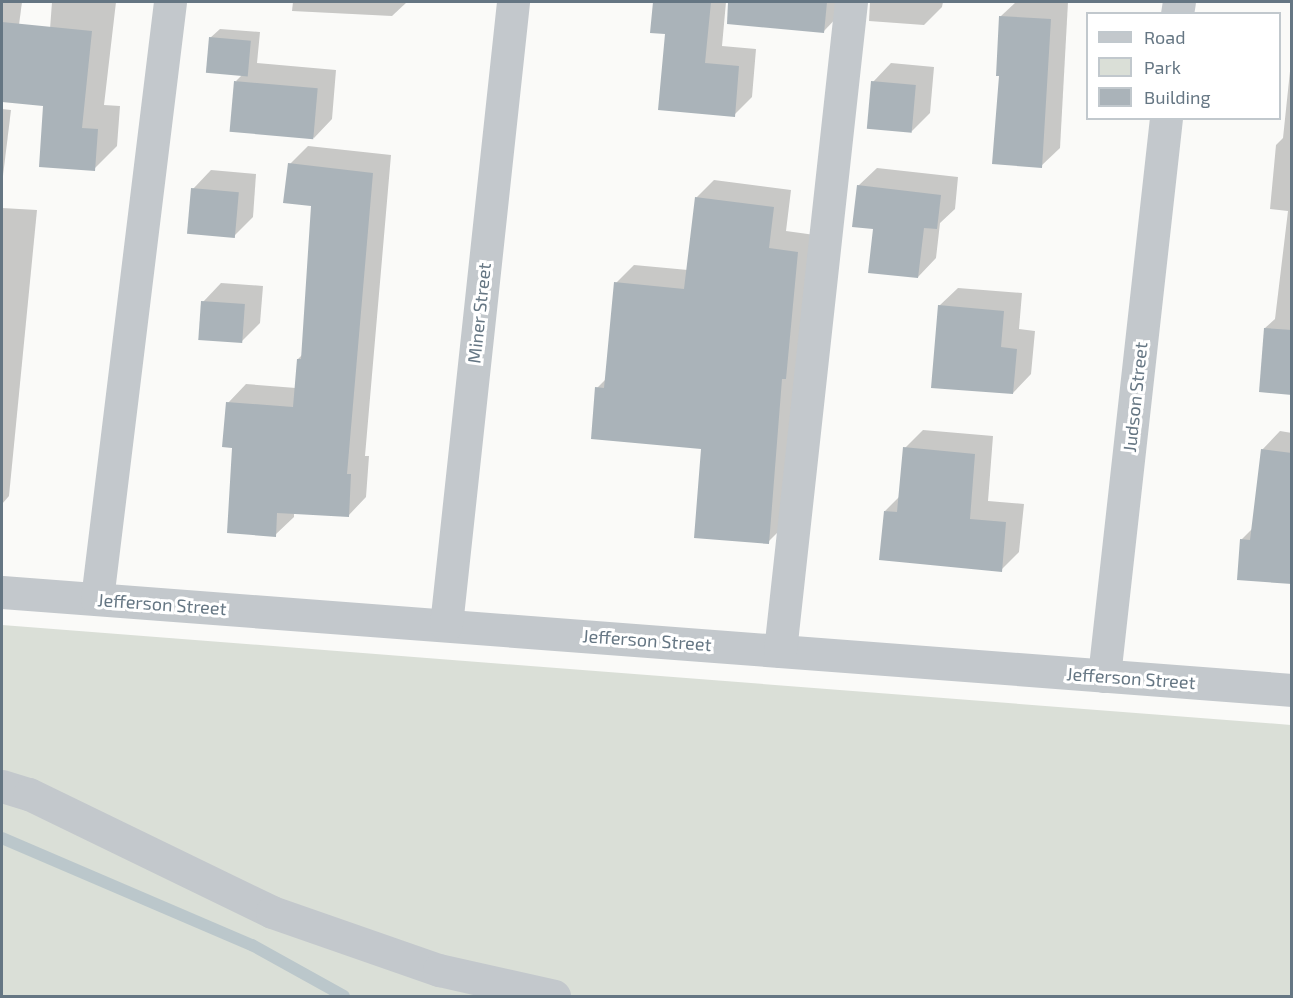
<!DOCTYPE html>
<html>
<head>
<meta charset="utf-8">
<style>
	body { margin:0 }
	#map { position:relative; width:1293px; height:998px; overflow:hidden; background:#fafaf8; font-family:"Exo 2",sans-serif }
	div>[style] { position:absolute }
	.green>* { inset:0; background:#dadfd7 }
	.shadow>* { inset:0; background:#0003 }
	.stream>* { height:12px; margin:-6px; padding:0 6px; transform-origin:6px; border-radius:6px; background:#bbc7cb }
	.building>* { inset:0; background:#aab3b9; transform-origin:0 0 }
	.minor>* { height:33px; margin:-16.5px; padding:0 16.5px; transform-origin:16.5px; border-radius:16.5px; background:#c3c8cc }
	span { translate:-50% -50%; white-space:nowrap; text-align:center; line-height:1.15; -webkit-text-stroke:6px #fff; paint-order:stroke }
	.street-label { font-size:18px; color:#657683 }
	.frame { position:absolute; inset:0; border:3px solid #657683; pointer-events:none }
	.legend { position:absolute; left:1086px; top:12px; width:195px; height:108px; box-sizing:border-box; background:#fff; border:2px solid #c1c8cd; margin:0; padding:8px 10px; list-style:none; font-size:18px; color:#657683 }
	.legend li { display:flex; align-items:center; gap:12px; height:30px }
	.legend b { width:30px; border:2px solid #c1c8cd }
</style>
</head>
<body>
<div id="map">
	<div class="green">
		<i style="clip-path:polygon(2px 625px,1291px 725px,1291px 996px,2px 996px)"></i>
	</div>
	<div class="shadow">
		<i style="clip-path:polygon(2px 2px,22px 2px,17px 40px,2px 55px)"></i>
		<i style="clip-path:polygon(52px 2px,116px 2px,104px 105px,120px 106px,117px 146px,94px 169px,40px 165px)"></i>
		<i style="clip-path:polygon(293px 2px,407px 2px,392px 16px,292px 11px)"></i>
		<i style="clip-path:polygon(654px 2px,726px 2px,722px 46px,756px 49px,752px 97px,734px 115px,666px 33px,652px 31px)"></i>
		<i style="clip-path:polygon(784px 2px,846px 2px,841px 13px,824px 31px,781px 27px)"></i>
		<i style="clip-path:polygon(870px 2px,943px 2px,942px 7px,924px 25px,869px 21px)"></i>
		<i style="clip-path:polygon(1016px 2px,1068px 2px,1060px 148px,1041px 166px,1000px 75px,1001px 16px)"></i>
		<i style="clip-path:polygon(220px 29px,260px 32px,257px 63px,336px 70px,332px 119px,314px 138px,236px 81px,243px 74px,210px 38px)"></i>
		<i style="clip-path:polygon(1292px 52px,1292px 393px,1265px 328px,1275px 319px,1288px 211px,1270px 209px,1276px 145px,1283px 138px)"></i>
		<i style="clip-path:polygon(891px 63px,934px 67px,930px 113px,912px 131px,873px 82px)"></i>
		<i style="clip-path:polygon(2px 109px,11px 110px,2px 184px)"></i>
		<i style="clip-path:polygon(308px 146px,391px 155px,365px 456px,369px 456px,366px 497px,348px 516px,294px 513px,294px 517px,275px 535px,234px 447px,228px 403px,246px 384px,296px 388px,298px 359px,303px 354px,313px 205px,290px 164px)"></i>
		<i style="clip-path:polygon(877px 168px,958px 177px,955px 209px,940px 223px,936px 258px,918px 277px,875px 228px,858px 186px)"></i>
		<i style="clip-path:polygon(211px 170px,256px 174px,253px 217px,234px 236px,193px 189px)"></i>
		<i style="clip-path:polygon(714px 180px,791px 190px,786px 231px,815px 235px,786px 524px,768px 542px,703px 448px,597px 388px,607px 378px,616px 283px,634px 265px,688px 270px,696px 198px)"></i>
		<i style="clip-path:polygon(2px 208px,37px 210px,9px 496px,2px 504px)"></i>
		<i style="clip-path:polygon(221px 283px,263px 286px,260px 323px,242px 341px,203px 302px)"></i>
		<i style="clip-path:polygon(958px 288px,1022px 293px,1019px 329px,1035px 331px,1031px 374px,1013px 393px,939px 306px)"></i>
		<i style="clip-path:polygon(923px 430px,993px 436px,988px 501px,1024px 504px,1019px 552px,1001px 570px,885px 511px,900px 496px,905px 448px)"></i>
		<i style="clip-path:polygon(1280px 431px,1292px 433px,1292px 582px,1241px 540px,1253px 528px,1262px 450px)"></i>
	</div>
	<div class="stream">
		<i style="left:2px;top:838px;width:272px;rotate:23.2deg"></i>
		<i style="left:252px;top:945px;width:105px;rotate:29deg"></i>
	</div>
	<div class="building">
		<i style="clip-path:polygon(653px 2px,711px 2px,705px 63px,739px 66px,735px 117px,658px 110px,665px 34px,650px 33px)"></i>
		<i style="clip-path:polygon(728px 2px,827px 2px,824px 33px,727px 24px)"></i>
		<i style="clip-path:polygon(999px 16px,1051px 19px,1042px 168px,992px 164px,999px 76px,996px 76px)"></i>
		<i style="clip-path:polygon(2px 22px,92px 31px,82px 128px,98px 129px,95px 171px,39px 167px,43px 106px,2px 102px)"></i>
		<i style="left:209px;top:37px;width:42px;height:36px;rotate:5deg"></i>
		<i style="left:234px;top:81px;width:84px;height:51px;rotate:5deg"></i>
		<i style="left:871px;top:81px;width:45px;height:48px;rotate:5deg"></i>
		<i style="clip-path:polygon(288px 163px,373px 173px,347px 474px,351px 474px,349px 517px,277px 513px,276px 537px,227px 533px,232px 448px,222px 447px,226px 402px,293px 407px,297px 359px,301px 359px,311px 206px,283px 203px)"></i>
		<i style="clip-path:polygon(857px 185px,941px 195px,937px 229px,924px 228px,918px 278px,868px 273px,873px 229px,852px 227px)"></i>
		<i style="left:191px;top:188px;width:48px;height:46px;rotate:5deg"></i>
		<i style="clip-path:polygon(695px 197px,774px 207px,769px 248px,798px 252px,786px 379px,782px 379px,769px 544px,694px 538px,701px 449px,591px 439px,595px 387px,604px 388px,614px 282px,684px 289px)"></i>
		<i style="left:201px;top:301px;width:44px;height:39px;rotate:4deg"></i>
		<i style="clip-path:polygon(938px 305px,1004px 311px,1001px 347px,1017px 349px,1013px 394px,931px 388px)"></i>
		<i style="clip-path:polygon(1264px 328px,1292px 330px,1292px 395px,1259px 392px)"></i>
		<i style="clip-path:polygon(903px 447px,975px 454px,970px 519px,1006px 522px,1002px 572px,879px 560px,884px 511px,897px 512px)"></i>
		<i style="clip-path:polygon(1261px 449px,1292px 453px,1292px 584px,1237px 580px,1240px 539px,1250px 540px)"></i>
	</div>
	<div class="minor">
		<i style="left:1177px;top:14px;width:12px;rotate:-81deg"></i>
		<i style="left:2px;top:592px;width:1294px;rotate:4.34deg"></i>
		<i style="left:97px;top:599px;width:601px;rotate:-83.03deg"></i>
		<i style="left:446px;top:625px;width:627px;rotate:-83.86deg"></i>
		<i style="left:780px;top:651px;width:653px;rotate:-83.76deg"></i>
		<i style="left:1104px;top:676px;width:561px;rotate:-83.66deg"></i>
		<i style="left:2px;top:786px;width:28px;rotate:17deg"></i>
		<i style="left:29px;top:794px;width:270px;rotate:25.9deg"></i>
		<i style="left:272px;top:912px;width:177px;rotate:19.2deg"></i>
		<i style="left:439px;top:970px;width:118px;rotate:12.7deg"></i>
	</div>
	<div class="street-label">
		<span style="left:479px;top:313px;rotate:-84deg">Miner Street</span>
		<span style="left:1135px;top:397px;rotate:-84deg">Judson Street</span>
		<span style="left:162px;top:604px;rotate:4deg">Jefferson Street</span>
		<span style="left:647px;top:640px;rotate:4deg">Jefferson Street</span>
		<span style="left:1131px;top:678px;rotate:4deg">Jefferson Street</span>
	</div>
	<div class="frame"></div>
	<ul class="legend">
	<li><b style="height:8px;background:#c3c8cc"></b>Road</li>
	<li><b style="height:16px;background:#dadfd7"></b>Park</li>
	<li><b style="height:16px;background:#aab3b9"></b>Building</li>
	</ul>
</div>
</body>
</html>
